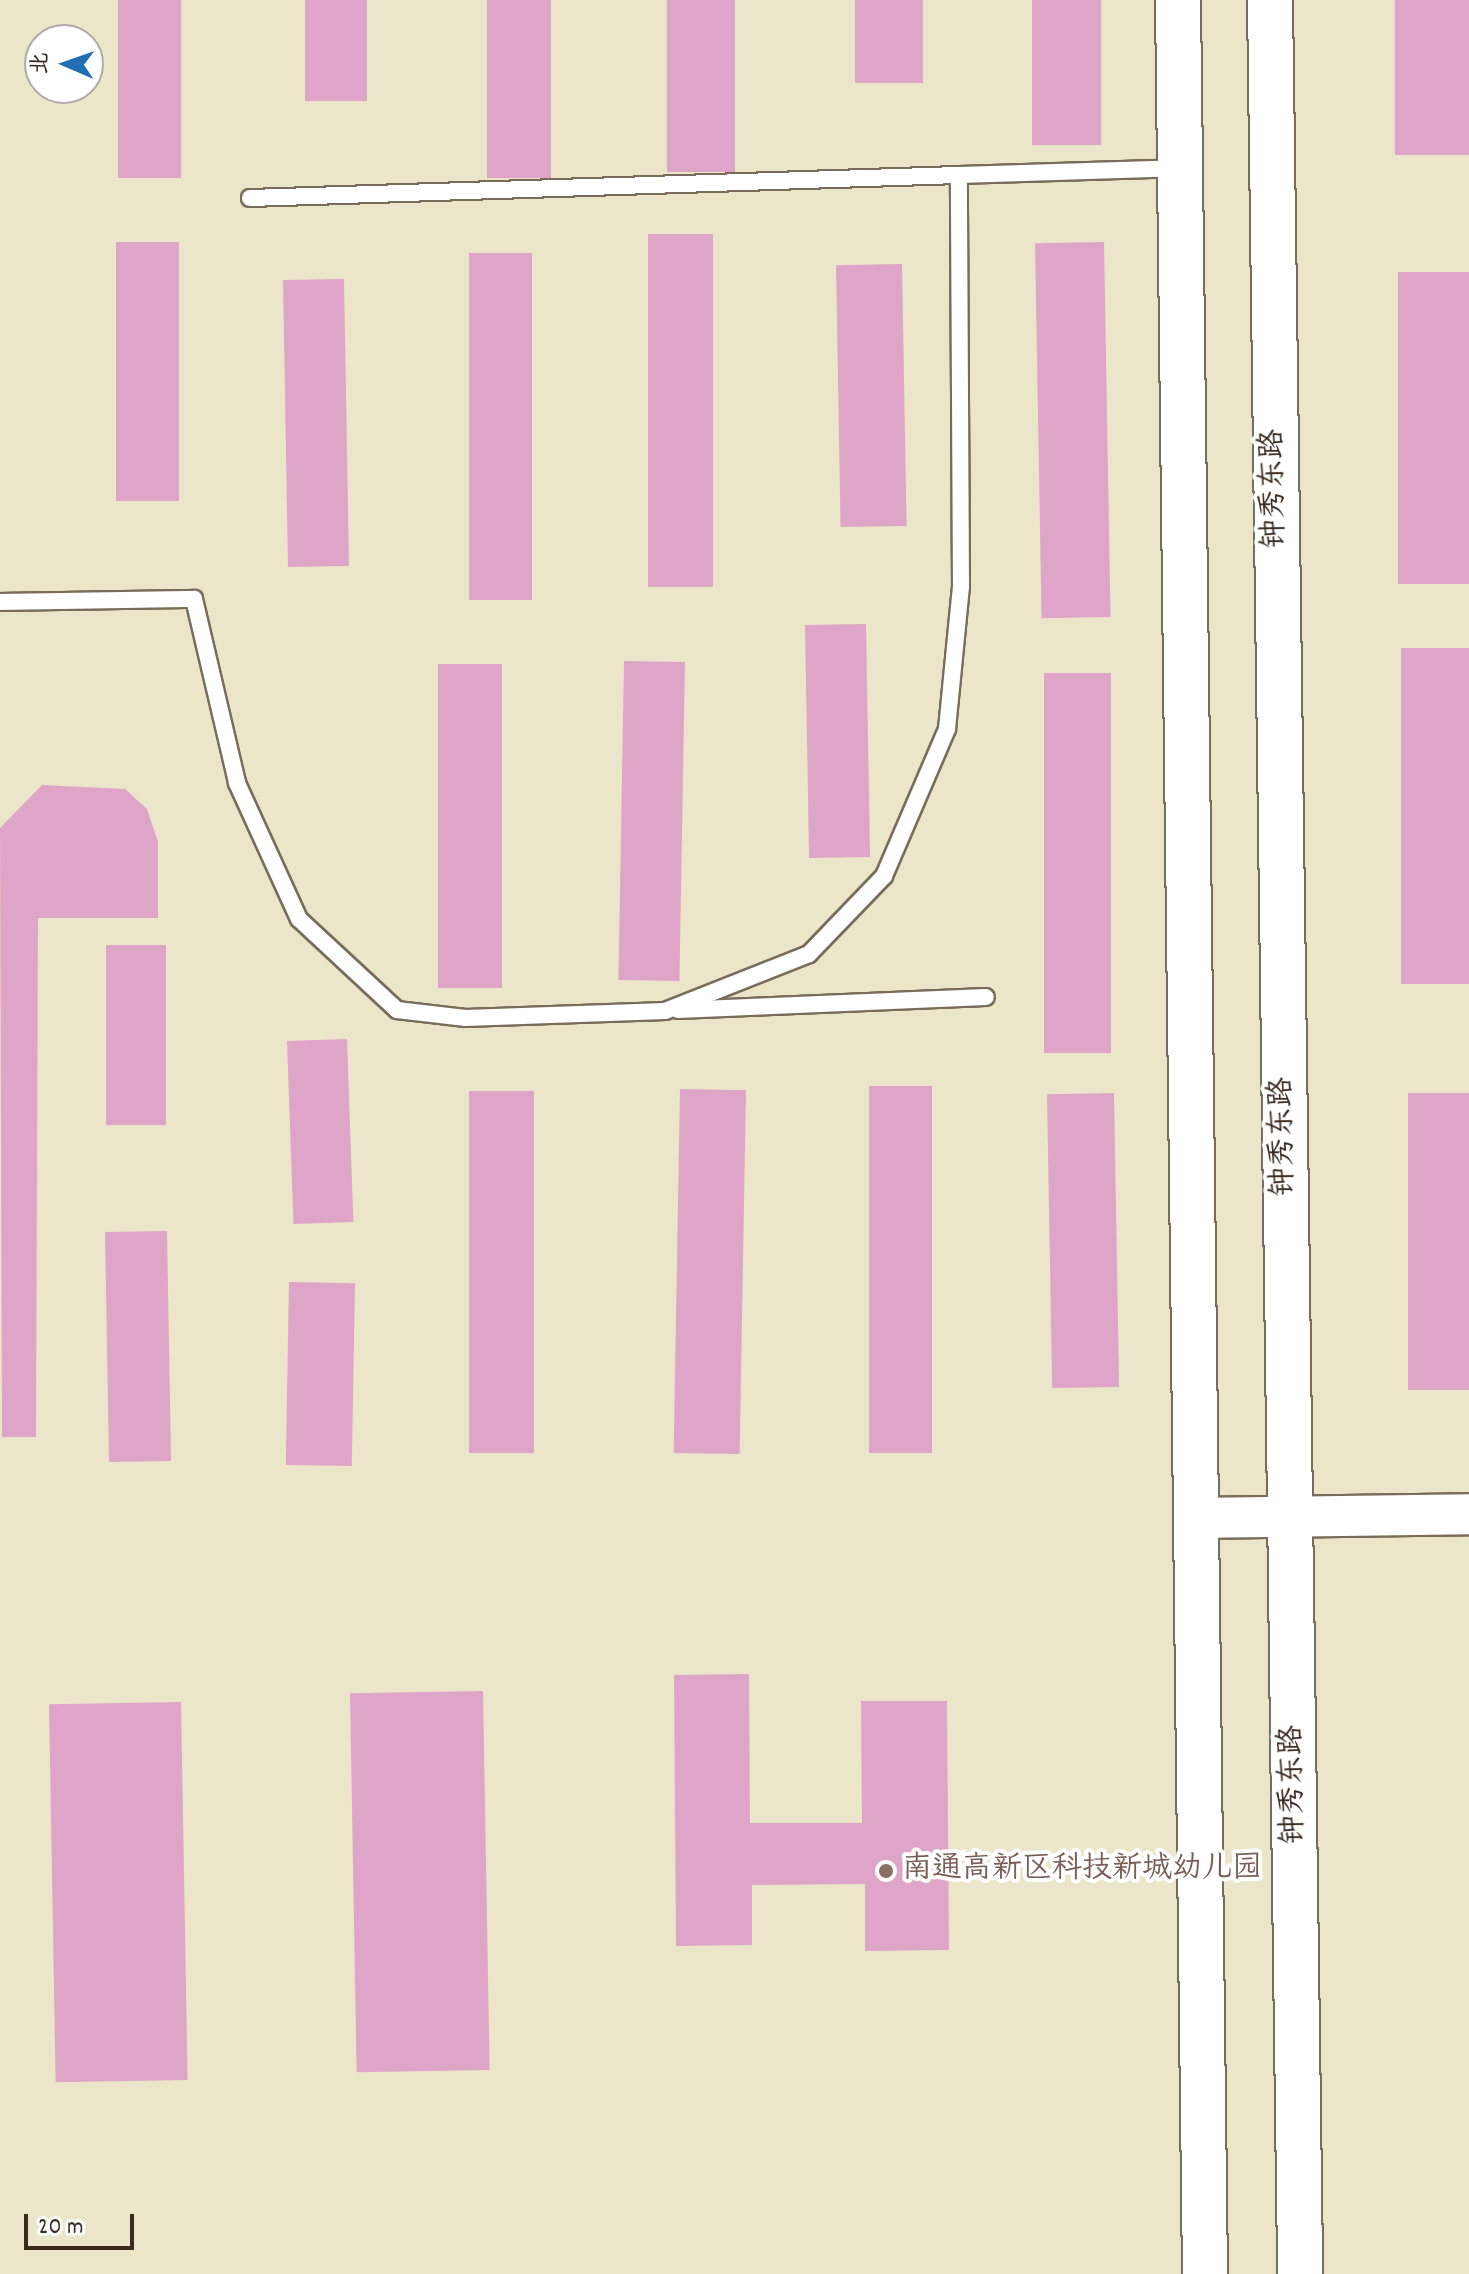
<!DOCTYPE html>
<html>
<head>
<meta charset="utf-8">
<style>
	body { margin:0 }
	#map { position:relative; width:1469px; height:2274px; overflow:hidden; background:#ebe6c9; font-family:Dekko,"LXGW WenKai TC",sans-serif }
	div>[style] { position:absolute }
	.building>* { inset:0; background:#dfa5c8; transform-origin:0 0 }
	.roads { filter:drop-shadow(2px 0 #796c5a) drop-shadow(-2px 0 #796c5a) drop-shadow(0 2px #796c5a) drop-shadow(0 -2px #796c5a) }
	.service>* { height:16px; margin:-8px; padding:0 8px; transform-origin:8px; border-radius:8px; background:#fff }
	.tertiary>* { height:40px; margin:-20px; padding:0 20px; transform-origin:20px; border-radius:20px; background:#fff }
	.secondary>* { height:44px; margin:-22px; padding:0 22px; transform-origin:22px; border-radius:22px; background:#fff }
	.dots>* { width:22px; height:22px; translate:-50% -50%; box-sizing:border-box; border:4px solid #fff; border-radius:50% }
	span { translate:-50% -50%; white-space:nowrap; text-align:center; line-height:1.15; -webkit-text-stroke:8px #fff; paint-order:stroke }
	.street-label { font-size:30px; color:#3b2a1e }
	.education-label { font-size:30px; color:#785e54 }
	.left { translate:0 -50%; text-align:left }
	.north { position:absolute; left:24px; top:24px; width:80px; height:80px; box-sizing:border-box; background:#fff; border:2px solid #b1aaa5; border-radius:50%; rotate:272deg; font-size:22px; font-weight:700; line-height:32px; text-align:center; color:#3b2a1e }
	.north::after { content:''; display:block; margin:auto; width:28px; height:36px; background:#1f6fb2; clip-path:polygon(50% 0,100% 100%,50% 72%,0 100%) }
	.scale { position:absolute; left:24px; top:2214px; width:110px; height:36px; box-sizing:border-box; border:4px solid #3b2a1e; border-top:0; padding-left:10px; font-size:24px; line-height:28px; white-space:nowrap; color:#3b2a1e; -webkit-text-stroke:6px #fff; paint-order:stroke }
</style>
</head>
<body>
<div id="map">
	<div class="building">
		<i style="left:118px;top:0;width:63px;height:178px"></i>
		<i style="left:305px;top:0;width:62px;height:101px"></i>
		<i style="left:487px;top:0;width:64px;height:178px"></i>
		<i style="left:667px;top:0;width:68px;height:172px"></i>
		<i style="left:855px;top:0;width:68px;height:83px"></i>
		<i style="left:1032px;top:0;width:69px;height:145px"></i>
		<i style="left:1395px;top:0;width:74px;height:155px"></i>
		<i style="left:713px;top:234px;width:353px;height:65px;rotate:90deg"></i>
		<i style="left:116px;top:242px;width:63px;height:259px"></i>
		<i style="left:1104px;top:242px;width:375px;height:69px;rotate:89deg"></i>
		<i style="left:532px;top:253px;width:347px;height:63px;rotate:90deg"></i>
		<i style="left:902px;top:264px;width:262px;height:66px;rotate:89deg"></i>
		<i style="left:1398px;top:272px;width:71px;height:312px"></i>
		<i style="left:344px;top:279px;width:287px;height:61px;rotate:89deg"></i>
		<i style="left:866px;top:624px;width:233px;height:61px;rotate:89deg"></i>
		<i style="left:1401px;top:648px;width:68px;height:336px"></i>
		<i style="left:624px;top:661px;width:61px;height:319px;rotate:1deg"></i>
		<i style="left:438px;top:664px;width:64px;height:324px"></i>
		<i style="left:1044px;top:673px;width:67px;height:380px"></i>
		<i style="clip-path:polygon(42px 785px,125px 789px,147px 809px,158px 842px,158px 918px,38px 918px,36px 1437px,2px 1437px,0 828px)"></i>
		<i style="left:166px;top:945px;width:180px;height:60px;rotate:90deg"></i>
		<i style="left:347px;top:1039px;width:183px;height:60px;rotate:88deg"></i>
		<i style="left:869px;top:1086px;width:63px;height:367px"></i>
		<i style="left:680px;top:1089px;width:66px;height:364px;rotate:1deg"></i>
		<i style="left:469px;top:1091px;width:65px;height:362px"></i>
		<i style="left:1114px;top:1093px;width:294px;height:67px;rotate:89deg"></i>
		<i style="left:1408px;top:1093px;width:61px;height:297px"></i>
		<i style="left:167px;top:1231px;width:230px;height:62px;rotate:89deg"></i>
		<i style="left:289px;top:1282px;width:66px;height:183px;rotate:1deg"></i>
		<i style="clip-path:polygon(749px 1674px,750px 1823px,862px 1823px,861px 1701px,947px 1701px,949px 1950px,865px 1951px,865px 1884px,752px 1885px,752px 1945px,676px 1946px,674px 1675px)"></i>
		<i style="left:483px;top:1691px;width:379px;height:133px;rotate:89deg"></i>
		<i style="left:181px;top:1702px;width:378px;height:132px;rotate:89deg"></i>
	</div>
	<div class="roads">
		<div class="service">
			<i style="left:250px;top:198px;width:709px;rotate:-1.86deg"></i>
			<i style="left:0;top:602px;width:194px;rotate:-0.9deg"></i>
			<i style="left:194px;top:599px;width:189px;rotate:76.8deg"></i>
			<i style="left:237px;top:783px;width:149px;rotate:65.5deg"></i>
			<i style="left:299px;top:919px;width:134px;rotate:42.9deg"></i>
			<i style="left:397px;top:1010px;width:69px;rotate:6.6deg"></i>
			<i style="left:466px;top:1018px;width:199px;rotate:-2deg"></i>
			<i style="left:665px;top:1011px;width:155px;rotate:-21.6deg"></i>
			<i style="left:809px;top:954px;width:108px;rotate:-46.1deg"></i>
			<i style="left:884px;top:876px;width:160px;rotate:-66.8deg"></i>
			<i style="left:947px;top:729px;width:143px;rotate:-84.4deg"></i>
			<i style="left:961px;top:587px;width:412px;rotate:-90.3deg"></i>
			<i style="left:959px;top:175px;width:218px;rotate:-1.8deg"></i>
			<i style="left:678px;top:1010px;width:308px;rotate:-2.4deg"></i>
		</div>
		<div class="tertiary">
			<i style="left:1195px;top:1518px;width:274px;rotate:-0.8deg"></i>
		</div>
		<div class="secondary">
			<i style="left:1178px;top:0;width:2274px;rotate:89.32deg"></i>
			<i style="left:1270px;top:0;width:2274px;rotate:89.24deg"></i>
		</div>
	</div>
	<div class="dots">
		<i style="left:886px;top:1871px;background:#8d6e63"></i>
	</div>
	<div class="street-label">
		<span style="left:1276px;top:489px;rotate:-91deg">钟秀东路</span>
		<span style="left:1285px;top:1137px;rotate:-91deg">钟秀东路</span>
		<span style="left:1295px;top:1785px;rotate:-91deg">钟秀东路</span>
	</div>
	<div class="education-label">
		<span class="left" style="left:902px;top:1871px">南通高新区科技新城幼儿园</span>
	</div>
	<div class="north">北</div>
	<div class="scale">20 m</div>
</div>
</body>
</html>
